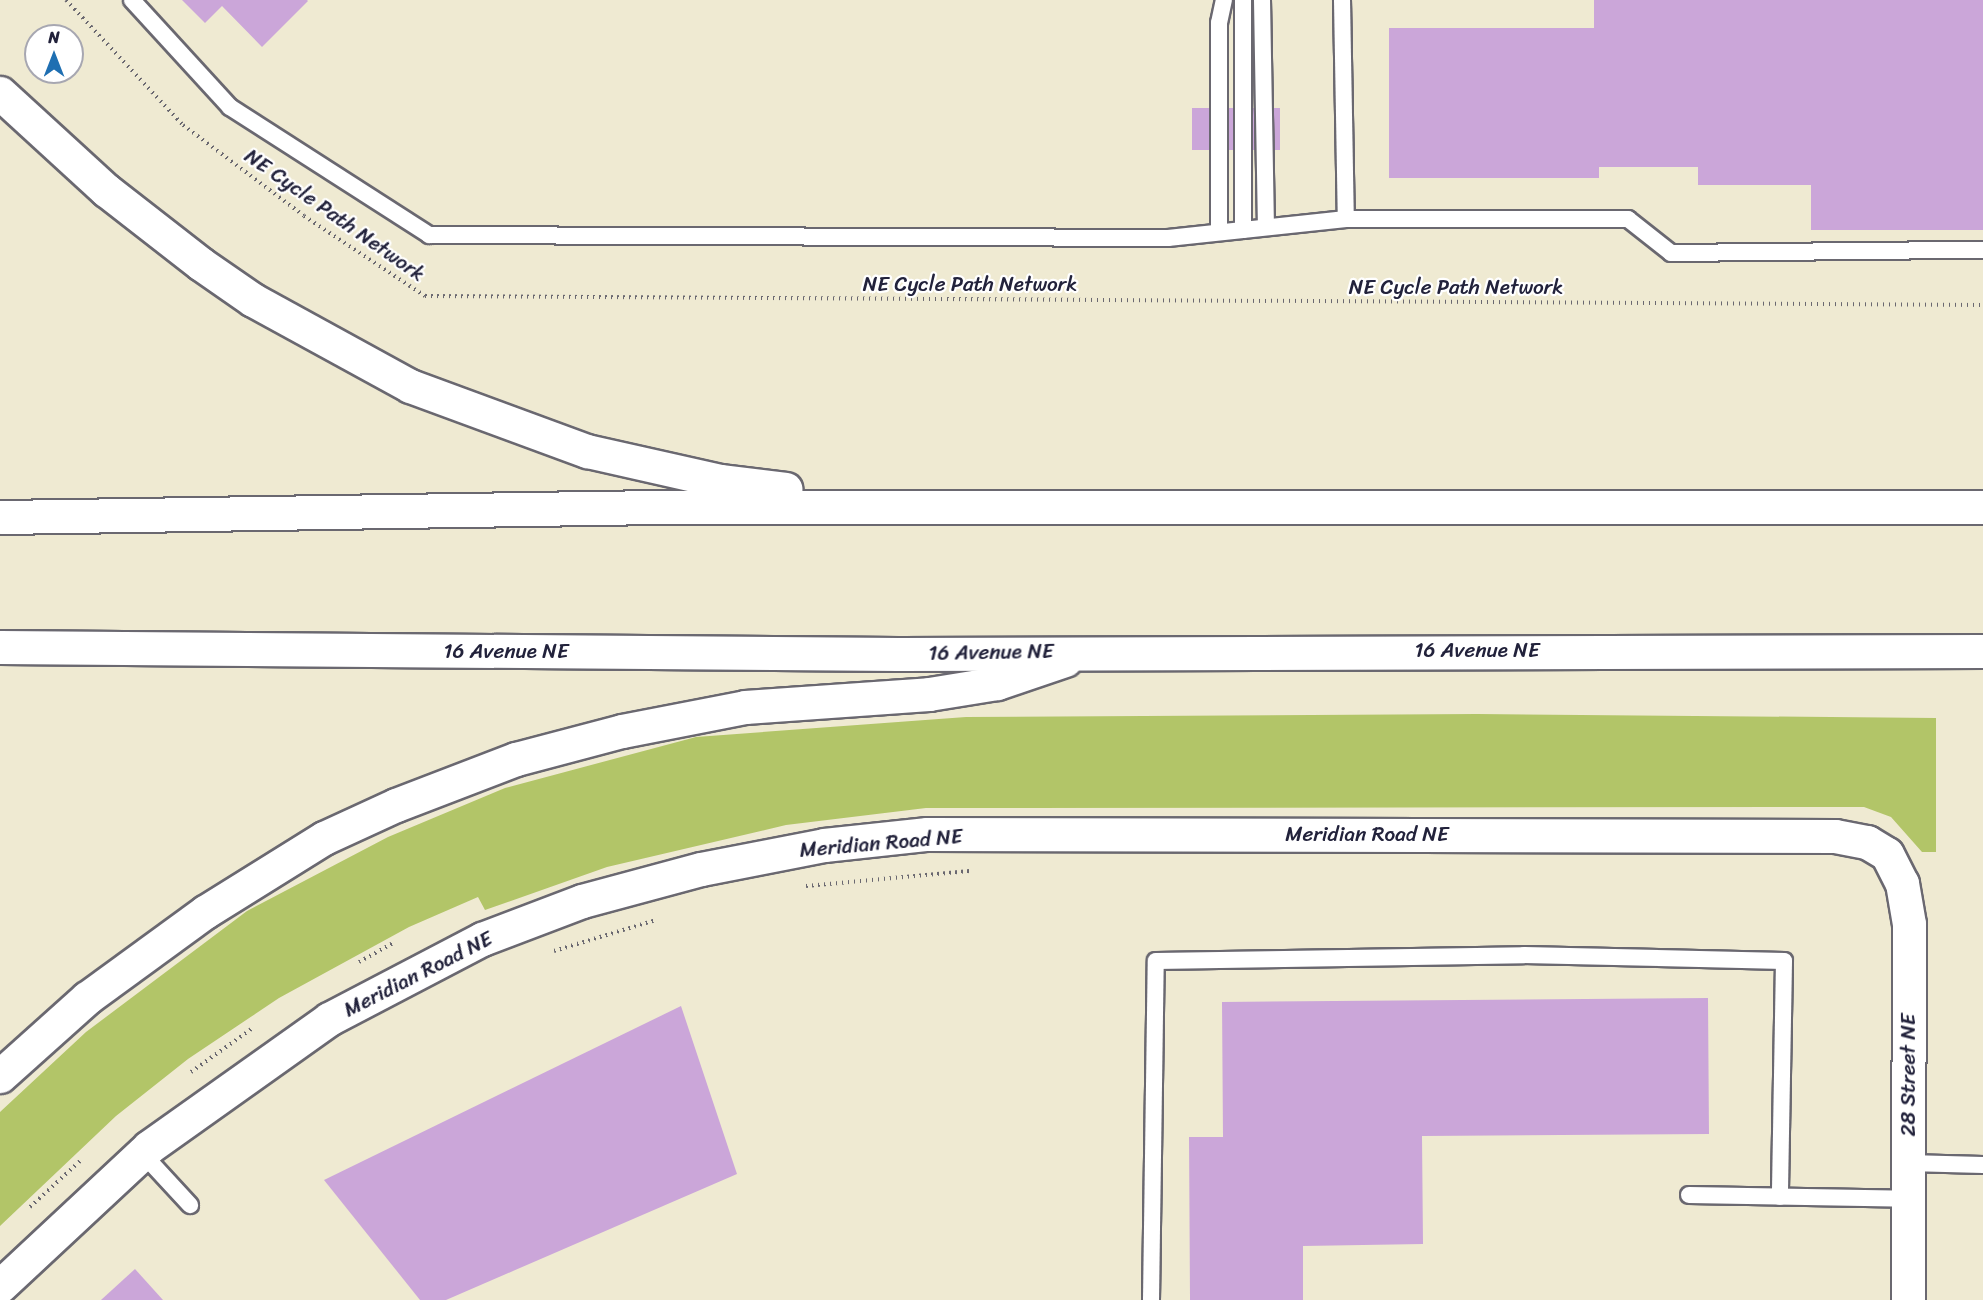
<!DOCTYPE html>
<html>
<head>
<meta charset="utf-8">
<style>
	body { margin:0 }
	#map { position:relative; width:1983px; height:1300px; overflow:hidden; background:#efead2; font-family:Sriracha,sans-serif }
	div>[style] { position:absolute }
	.green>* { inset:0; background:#b2c568 }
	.building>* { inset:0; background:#cba6d9; transform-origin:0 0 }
	.path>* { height:4px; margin-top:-2px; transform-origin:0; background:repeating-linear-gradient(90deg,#6a6870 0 1.5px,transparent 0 6px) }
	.roads { filter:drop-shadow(2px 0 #6a6870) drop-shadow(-2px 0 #6a6870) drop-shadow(0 2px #6a6870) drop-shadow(0 -2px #6a6870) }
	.lane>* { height:16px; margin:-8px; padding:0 8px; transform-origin:8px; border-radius:8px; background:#fff }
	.street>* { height:33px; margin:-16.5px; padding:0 16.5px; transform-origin:16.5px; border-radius:16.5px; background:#fff }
	.highway>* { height:33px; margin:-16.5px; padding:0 16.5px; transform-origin:16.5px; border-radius:16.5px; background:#fff }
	span { translate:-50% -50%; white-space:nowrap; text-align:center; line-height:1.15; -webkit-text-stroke:4.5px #fff; paint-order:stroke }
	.street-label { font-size:21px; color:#22223b }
	.north { position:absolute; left:24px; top:24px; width:60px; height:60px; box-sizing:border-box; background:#fff; border:2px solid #a7a7b1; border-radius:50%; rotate:0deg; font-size:16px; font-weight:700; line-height:24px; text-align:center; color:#22223b }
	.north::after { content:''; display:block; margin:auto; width:21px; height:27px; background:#1f6fb2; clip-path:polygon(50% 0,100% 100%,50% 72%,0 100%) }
</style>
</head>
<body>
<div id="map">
	<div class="green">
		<i style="clip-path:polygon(1477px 714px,1936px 718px,1936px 852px,1922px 852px,1891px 817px,1864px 807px,926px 808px,786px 825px,607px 867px,485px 910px,478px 897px,409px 927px,279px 998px,188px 1059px,116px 1116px,0 1226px,0 1112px,86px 1032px,247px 911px,388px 837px,505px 788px,696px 737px,966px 717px)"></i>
	</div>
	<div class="building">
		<i style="clip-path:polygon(182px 0,307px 0,308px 1px,262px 47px,222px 6px,205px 23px)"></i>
		<i style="clip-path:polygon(1594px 0,1983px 0,1983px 230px,1811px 230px,1811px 185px,1698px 185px,1698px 167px,1599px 167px,1599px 178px,1389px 178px,1389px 28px,1594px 28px)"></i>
		<i style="left:1192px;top:108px;width:88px;height:42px"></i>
		<i style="clip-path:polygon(1708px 998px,1709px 1134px,1422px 1136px,1423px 1244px,1303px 1246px,1303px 1300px,1190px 1300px,1189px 1137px,1223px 1137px,1222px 1002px)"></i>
		<i style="clip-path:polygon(681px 1006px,737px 1174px,446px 1300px,420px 1300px,324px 1180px)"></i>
		<i style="clip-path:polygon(135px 1269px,163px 1300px,101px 1300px)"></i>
	</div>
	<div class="path">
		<i style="left:66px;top:0;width:171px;rotate:46.9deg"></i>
		<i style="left:183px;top:125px;width:151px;rotate:36.9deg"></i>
		<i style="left:304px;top:216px;width:145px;rotate:33.5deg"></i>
		<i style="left:425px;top:296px;width:1558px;rotate:0.33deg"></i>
		<i style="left:806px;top:886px;width:167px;rotate:-5.2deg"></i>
		<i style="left:554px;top:951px;width:107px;rotate:-16.9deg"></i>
		<i style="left:359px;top:962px;width:38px;rotate:-29deg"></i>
		<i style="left:191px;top:1072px;width:76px;rotate:-35.4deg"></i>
		<i style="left:30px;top:1207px;width:68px;rotate:-42.6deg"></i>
	</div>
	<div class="roads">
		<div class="lane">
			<i style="left:132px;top:0;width:145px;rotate:47.5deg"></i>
			<i style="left:230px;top:107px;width:237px;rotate:32.7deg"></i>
			<i style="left:429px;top:235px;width:739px;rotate:0.23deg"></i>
			<i style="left:1168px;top:238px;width:179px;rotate:-6.1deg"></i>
			<i style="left:1346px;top:219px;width:282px"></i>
			<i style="left:1628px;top:219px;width:55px;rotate:38.3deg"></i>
			<i style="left:1671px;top:253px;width:312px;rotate:-0.6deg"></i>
			<i style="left:1243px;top:0;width:230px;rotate:90deg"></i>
			<i style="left:1262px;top:0;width:227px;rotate:89deg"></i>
			<i style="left:1342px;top:0;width:219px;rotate:89deg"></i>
			<i style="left:1219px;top:232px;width:209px;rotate:-90deg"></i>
			<i style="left:1219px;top:23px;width:24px;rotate:-78deg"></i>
			<i style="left:142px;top:1153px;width:71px;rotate:47.3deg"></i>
			<i style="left:1908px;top:1163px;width:75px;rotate:1.5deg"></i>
			<i style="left:1689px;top:1195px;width:219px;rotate:1deg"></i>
			<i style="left:1151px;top:1300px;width:339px;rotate:-89.2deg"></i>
			<i style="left:1156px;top:961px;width:368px;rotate:-0.9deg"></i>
			<i style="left:1524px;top:955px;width:260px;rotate:1.3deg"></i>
			<i style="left:1784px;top:961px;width:236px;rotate:91deg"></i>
		</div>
		<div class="street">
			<i style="left:0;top:1286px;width:204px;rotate:-43deg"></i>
			<i style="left:149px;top:1147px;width:221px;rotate:-35.4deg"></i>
			<i style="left:329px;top:1019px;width:173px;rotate:-27.6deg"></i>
			<i style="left:482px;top:939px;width:107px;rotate:-20.8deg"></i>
			<i style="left:582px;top:901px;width:123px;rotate:-15.1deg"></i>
			<i style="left:701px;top:869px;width:125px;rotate:-11deg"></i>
			<i style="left:824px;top:845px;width:104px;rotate:-6.1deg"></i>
			<i style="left:927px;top:834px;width:908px;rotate:0.13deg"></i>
			<i style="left:1835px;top:836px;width:33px;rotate:11deg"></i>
			<i style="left:1867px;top:842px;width:23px;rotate:31deg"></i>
			<i style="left:1887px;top:854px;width:33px;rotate:63deg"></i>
			<i style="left:1902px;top:883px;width:42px;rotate:80.3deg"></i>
			<i style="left:1909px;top:924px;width:376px;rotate:90.2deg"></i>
		</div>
		<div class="highway">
			<i style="left:0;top:93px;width:144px;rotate:42.5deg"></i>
			<i style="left:106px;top:190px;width:120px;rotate:37.9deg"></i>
			<i style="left:201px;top:264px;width:63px;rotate:34.7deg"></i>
			<i style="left:253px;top:300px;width:179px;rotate:28.7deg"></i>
			<i style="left:410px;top:386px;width:189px;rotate:20.2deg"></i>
			<i style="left:587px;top:451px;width:136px;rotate:12.7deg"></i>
			<i style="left:720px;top:481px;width:66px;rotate:6.9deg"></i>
			<i style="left:0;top:517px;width:660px;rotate:-0.87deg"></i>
			<i style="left:660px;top:507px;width:1323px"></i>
			<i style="left:0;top:647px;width:898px;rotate:0.45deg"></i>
			<i style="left:898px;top:654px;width:1085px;rotate:-0.16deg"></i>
			<i style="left:0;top:1076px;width:117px;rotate:-41.9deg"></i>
			<i style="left:87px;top:998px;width:146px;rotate:-36.1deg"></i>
			<i style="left:205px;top:912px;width:140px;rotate:-31.9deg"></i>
			<i style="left:324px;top:838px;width:79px;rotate:-24.6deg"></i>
			<i style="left:396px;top:805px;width:129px;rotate:-21deg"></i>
			<i style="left:516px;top:759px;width:110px;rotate:-14.8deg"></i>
			<i style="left:622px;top:731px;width:125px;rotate:-11deg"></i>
			<i style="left:745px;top:707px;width:184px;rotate:-4deg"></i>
			<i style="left:929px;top:694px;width:69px;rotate:-9.2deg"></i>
			<i style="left:997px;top:683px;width:72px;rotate:-18.7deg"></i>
		</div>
	</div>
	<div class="street-label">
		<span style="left:335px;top:215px;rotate:35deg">NE Cycle Path Network</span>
		<span style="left:970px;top:284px">NE Cycle Path Network</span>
		<span style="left:1456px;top:287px">NE Cycle Path Network</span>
		<span style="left:1477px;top:650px">16 Avenue NE</span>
		<span style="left:506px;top:651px">16 Avenue NE</span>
		<span style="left:991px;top:652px;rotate:-1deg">16 Avenue NE</span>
		<span style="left:1367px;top:834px">Meridian Road NE</span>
		<span style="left:881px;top:843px;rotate:-5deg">Meridian Road NE</span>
		<span style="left:418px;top:974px;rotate:-27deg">Meridian Road NE</span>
		<span style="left:1908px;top:1075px;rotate:-90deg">28 Street NE</span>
	</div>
	<div class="north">N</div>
</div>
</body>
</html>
